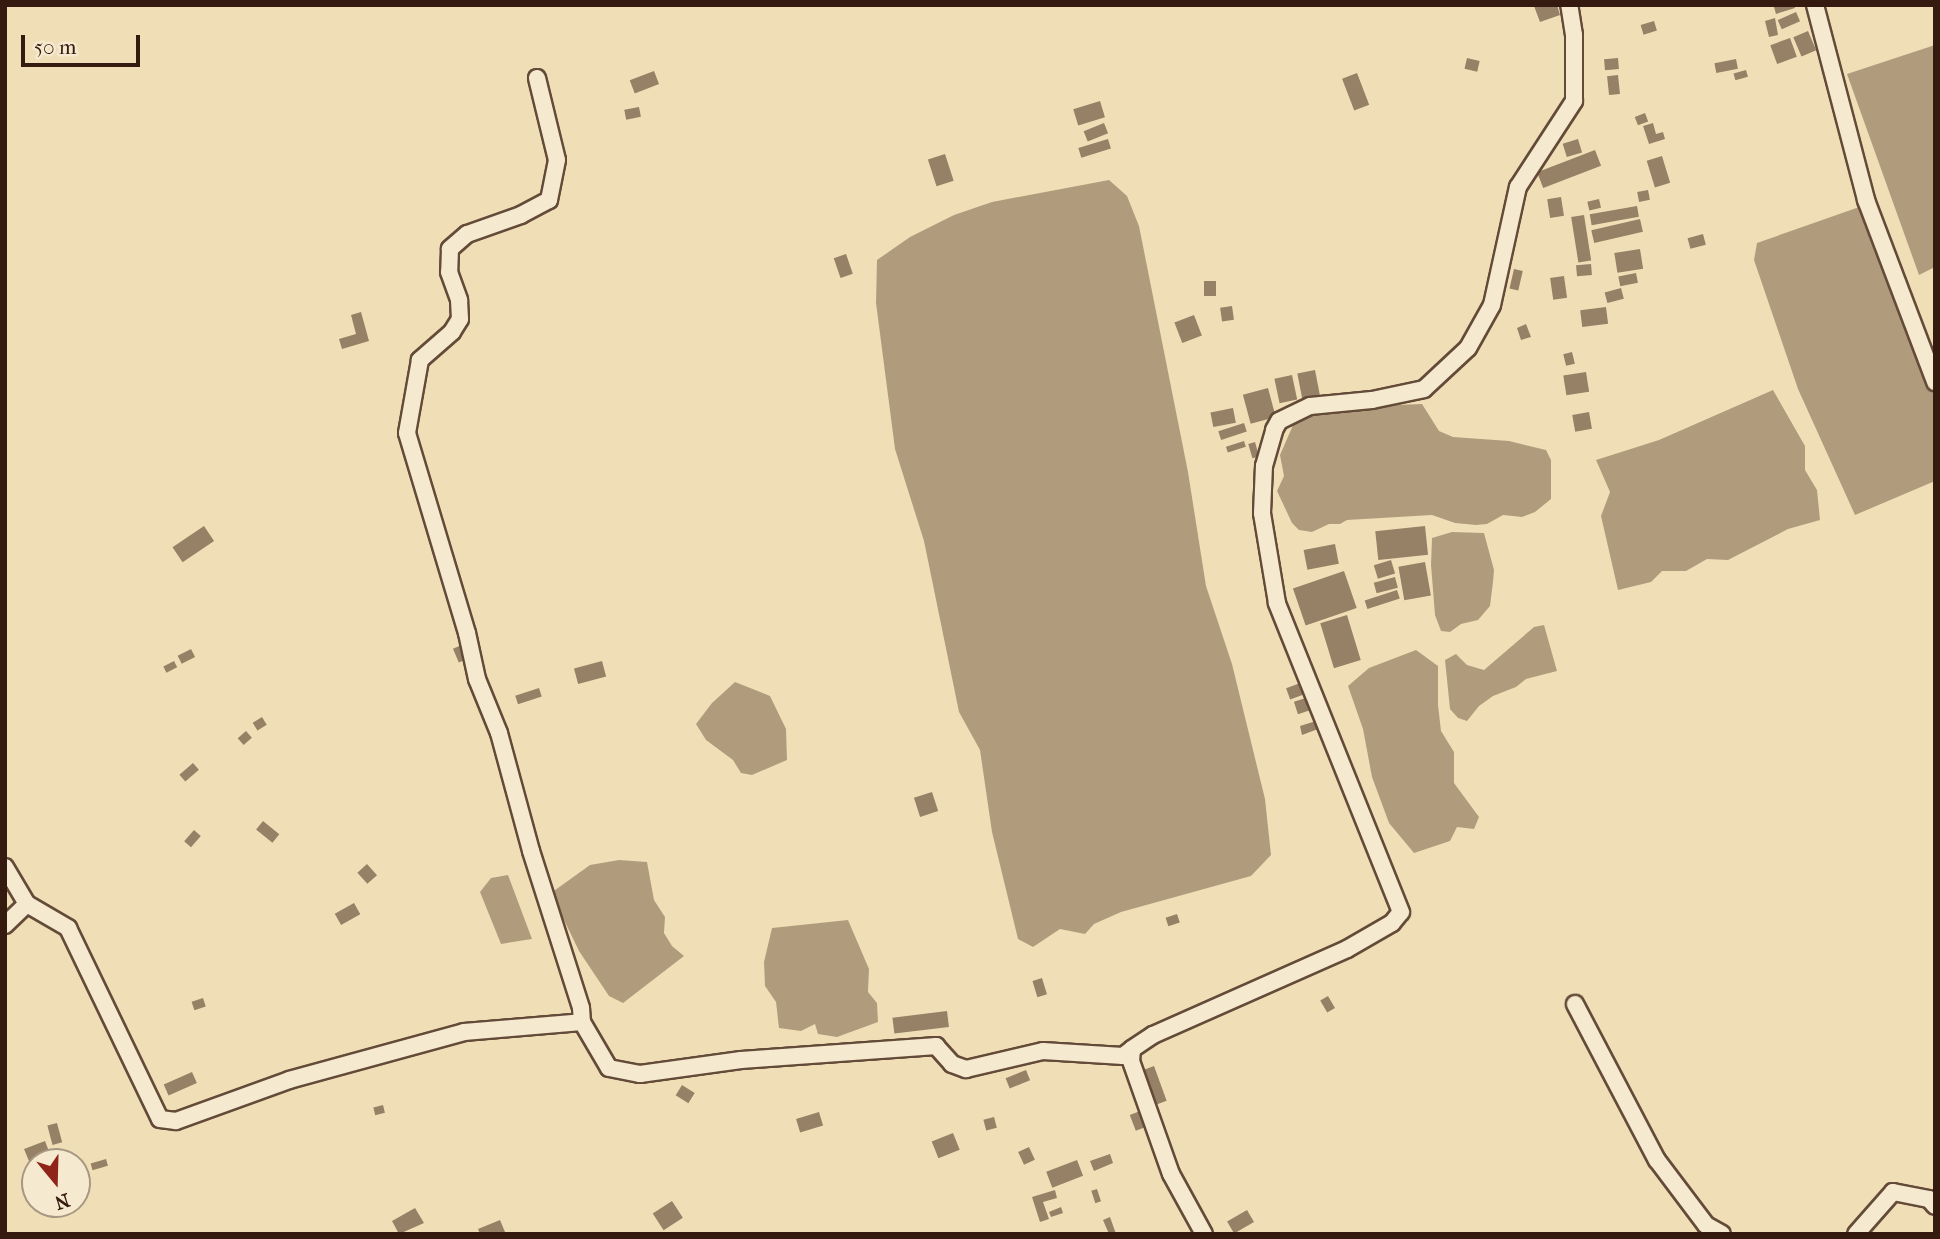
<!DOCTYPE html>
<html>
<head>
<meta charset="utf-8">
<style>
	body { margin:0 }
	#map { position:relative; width:1940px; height:1239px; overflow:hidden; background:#f0dfb6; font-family:"IM FELL French Canon",serif }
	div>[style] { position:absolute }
	.water>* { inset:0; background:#b09c7d }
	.building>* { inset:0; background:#968066; transform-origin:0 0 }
	.roads { filter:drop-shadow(2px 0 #644b39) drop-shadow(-2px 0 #644b39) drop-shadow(0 2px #644b39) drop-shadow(0 -2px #644b39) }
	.street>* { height:16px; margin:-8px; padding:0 8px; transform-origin:8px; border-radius:8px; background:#f5ead0 }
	span { translate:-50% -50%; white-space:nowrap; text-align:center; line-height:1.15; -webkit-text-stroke:6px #f5ead0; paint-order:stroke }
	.frame { position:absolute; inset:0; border:7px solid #351a0f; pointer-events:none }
	.north { position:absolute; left:21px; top:1148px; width:70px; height:70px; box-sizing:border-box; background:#f5ead0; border:2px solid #a89783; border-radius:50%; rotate:161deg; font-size:19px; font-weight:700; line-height:28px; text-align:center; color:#351a0f }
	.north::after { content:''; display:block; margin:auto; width:24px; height:32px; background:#8f2418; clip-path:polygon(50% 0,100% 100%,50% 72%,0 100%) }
	.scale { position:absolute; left:21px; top:35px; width:119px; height:32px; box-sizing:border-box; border:4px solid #351a0f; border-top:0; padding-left:9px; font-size:21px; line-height:24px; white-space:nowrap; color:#351a0f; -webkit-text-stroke:5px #f5ead0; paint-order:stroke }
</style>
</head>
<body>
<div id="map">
	<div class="water">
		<i style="clip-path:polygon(1935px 45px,1935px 267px,1919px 275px,1847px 74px)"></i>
		<i style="clip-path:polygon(1109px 180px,1127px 196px,1139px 226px,1188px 472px,1206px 586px,1232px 664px,1265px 799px,1271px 855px,1251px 876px,1121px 912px,1094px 924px,1085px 934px,1060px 929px,1033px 947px,1018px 939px,992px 832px,980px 750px,959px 712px,924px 541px,895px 449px,876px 303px,877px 260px,910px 237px,954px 215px,992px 202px)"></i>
		<i style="clip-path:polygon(1865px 205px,1935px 383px,1935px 481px,1855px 515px,1798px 389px,1754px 260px,1757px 243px)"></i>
		<i style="clip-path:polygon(1773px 390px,1805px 446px,1805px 470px,1817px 490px,1820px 520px,1788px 529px,1728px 560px,1707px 559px,1686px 571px,1662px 571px,1651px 582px,1618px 590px,1601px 516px,1610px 492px,1596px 460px,1659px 440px)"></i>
		<i style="clip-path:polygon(1422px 404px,1439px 431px,1453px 437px,1509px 441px,1546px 450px,1551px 460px,1551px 499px,1535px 512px,1522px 517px,1503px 515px,1487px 524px,1476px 525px,1455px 523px,1432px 515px,1347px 520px,1340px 524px,1329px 524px,1312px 532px,1299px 530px,1292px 523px,1277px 491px,1284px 476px,1280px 455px,1297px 416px,1320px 408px)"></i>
		<i style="clip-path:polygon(1452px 532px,1484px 533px,1494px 570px,1493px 582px,1490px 606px,1478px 620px,1461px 624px,1450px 632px,1441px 631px,1435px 615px,1431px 565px,1432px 538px)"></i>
		<i style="clip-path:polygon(1544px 625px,1557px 671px,1526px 679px,1516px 687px,1493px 696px,1479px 706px,1467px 721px,1458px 718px,1450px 709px,1445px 660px,1456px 654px,1467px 665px,1484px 670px,1534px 627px)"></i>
		<i style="clip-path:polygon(1416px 650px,1438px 666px,1438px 705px,1441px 731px,1454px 752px,1454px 783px,1479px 817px,1474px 829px,1457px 827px,1450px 841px,1414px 853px,1389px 823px,1372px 777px,1363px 729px,1348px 686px,1369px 668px)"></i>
		<i style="clip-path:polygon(735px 682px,770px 696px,786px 729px,787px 760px,752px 775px,741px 773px,733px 760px,706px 740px,696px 724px,712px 703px)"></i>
		<i style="clip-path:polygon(619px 860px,647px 862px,654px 900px,665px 917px,664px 933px,672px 946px,684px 956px,623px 1003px,609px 996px,579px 951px,551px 893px,590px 865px)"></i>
		<i style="clip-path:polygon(508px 875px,532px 939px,501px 944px,480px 892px,491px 878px)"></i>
		<i style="clip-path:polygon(848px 920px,869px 969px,868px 992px,877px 1003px,878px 1022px,837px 1037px,818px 1034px,815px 1024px,801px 1031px,779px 1028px,776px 1002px,765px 986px,764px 962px,772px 928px)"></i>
	</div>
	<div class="building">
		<i style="clip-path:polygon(1557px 5px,1560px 15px,1540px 22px,1534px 6px)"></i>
		<i style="clip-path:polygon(1794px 5px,1795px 8px,1776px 14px,1774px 7px)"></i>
		<i style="left:1796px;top:12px;width:10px;height:20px;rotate:66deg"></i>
		<i style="clip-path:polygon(1775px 18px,1778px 35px,1769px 37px,1765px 21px)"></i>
		<i style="left:1654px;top:21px;width:10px;height:14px;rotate:73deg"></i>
		<i style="left:1808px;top:31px;width:21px;height:16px;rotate:67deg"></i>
		<i style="left:1790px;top:38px;width:20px;height:21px;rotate:70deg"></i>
		<i style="left:1467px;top:58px;width:13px;height:11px;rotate:13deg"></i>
		<i style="left:1618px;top:58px;width:11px;height:14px;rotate:85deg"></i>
		<i style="left:1736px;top:59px;width:10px;height:22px;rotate:79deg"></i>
		<i style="left:1746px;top:70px;width:7px;height:13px;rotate:74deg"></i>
		<i style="left:654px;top:71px;width:14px;height:26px;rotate:69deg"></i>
		<i style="left:1357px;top:73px;width:34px;height:16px;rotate:69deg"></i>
		<i style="left:1618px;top:75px;width:19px;height:11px;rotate:84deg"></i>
		<i style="left:1100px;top:101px;width:17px;height:28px;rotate:73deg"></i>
		<i style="left:639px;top:107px;width:10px;height:15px;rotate:79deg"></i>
		<i style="left:1645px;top:113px;width:9px;height:11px;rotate:69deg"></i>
		<i style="left:1104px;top:123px;width:11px;height:22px;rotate:68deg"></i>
		<i style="clip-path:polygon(1653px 123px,1656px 134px,1663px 132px,1665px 139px,1649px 144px,1643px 126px)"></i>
		<i style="left:1108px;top:139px;width:10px;height:31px;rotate:73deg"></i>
		<i style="left:1578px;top:139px;width:14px;height:16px;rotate:73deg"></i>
		<i style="left:1595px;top:150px;width:17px;height:62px;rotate:69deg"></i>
		<i style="left:945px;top:154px;width:28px;height:18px;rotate:72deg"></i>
		<i style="left:1662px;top:156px;width:28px;height:16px;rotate:73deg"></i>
		<i style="left:1648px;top:190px;width:10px;height:11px;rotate:79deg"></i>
		<i style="left:1561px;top:197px;width:19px;height:14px;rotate:81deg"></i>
		<i style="left:1599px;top:199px;width:9px;height:12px;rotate:77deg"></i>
		<i style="left:1637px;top:206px;width:11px;height:48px;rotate:80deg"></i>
		<i style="left:1584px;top:215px;width:46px;height:13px;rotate:81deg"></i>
		<i style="left:1640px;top:219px;width:13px;height:50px;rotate:77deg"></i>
		<i style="left:1703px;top:234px;width:11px;height:16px;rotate:75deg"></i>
		<i style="left:1640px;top:249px;width:20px;height:26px;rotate:81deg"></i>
		<i style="left:846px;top:254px;width:21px;height:13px;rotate:71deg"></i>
		<i style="left:1591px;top:264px;width:11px;height:15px;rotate:85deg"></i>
		<i style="left:1514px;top:269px;width:9px;height:20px;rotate:13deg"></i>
		<i style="left:1636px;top:273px;width:10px;height:18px;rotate:79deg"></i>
		<i style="left:1564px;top:276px;width:22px;height:14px;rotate:82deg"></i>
		<i style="left:1204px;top:281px;width:12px;height:15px"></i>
		<i style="left:1621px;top:288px;width:11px;height:17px;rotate:75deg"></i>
		<i style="left:1232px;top:306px;width:14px;height:12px;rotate:82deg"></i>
		<i style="left:1606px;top:307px;width:17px;height:26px;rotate:83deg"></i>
		<i style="clip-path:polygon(361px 312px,369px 341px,342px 349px,339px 339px,356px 334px,351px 315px)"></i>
		<i style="left:1194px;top:315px;width:22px;height:21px;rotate:69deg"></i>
		<i style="clip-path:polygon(1526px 324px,1531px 337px,1521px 340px,1517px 328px)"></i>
		<i style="left:1572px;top:352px;width:12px;height:9px;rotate:76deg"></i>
		<i style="left:1315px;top:370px;width:26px;height:18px;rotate:79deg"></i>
		<i style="left:1586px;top:372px;width:20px;height:23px;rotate:81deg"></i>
		<i style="left:1292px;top:375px;width:25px;height:18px;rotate:78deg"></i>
		<i style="left:1268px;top:388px;width:30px;height:26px;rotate:75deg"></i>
		<i style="left:1233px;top:408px;width:15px;height:23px;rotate:79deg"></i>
		<i style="left:1589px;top:412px;width:17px;height:17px;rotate:80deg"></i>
		<i style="left:1244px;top:423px;width:9px;height:27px;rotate:72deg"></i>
		<i style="left:1244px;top:441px;width:6px;height:19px;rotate:72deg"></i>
		<i style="left:1255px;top:442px;width:15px;height:7px;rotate:74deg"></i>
		<i style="left:204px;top:526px;width:18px;height:38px;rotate:56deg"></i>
		<i style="left:1425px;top:526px;width:29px;height:50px;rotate:84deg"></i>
		<i style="left:1335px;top:544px;width:20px;height:32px;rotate:79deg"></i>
		<i style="left:1391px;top:560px;width:14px;height:18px;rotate:73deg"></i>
		<i style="left:1425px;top:562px;width:34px;height:27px;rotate:80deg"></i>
		<i style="left:1344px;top:571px;width:39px;height:54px;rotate:71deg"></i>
		<i style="left:1395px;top:577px;width:11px;height:22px;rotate:75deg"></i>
		<i style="left:1397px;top:590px;width:9px;height:34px;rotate:72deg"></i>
		<i style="left:1347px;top:615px;width:47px;height:28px;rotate:73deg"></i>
		<i style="left:464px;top:644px;width:15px;height:12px;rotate:67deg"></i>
		<i style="left:191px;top:649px;width:9px;height:15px;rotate:63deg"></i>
		<i style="left:174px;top:661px;width:7px;height:12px;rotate:63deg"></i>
		<i style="left:602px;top:661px;width:16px;height:29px;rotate:75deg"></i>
		<i style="left:1303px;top:682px;width:12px;height:18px;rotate:70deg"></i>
		<i style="left:539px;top:688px;width:9px;height:25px;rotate:72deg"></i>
		<i style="left:1312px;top:696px;width:13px;height:19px;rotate:72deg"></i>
		<i style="left:262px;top:717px;width:9px;height:11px;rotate:58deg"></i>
		<i style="clip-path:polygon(1316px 721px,1318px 729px,1302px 735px,1300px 726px)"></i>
		<i style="left:246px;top:731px;width:9px;height:11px;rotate:49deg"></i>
		<i style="left:193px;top:763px;width:9px;height:18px;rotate:49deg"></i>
		<i style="left:932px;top:792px;width:20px;height:19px;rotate:72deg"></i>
		<i style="left:263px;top:821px;width:21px;height:11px;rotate:39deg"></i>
		<i style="left:194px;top:830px;width:9px;height:15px;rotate:41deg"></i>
		<i style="left:367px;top:864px;width:15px;height:13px;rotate:48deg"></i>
		<i style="left:354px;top:903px;width:13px;height:22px;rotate:61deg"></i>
		<i style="left:1177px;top:914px;width:9px;height:12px;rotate:72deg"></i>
		<i style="left:1042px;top:978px;width:17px;height:10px;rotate:73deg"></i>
		<i style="left:1328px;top:996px;width:14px;height:9px;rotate:60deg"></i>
		<i style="left:203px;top:998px;width:9px;height:12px;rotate:72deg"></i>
		<i style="left:947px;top:1011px;width:16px;height:55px;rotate:83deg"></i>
		<i style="left:1154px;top:1066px;width:37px;height:15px;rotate:70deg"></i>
		<i style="left:1026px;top:1070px;width:11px;height:22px;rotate:68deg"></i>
		<i style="left:192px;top:1072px;width:12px;height:31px;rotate:66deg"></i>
		<i style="left:682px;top:1085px;width:15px;height:12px;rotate:32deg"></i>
		<i style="left:383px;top:1105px;width:8px;height:10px;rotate:76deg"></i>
		<i style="left:1140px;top:1111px;width:17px;height:11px;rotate:69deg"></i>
		<i style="left:819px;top:1112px;width:14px;height:24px;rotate:73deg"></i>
		<i style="left:994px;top:1117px;width:11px;height:11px;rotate:75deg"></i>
		<i style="left:57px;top:1123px;width:20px;height:10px;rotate:75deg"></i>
		<i style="left:953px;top:1133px;width:18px;height:23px;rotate:68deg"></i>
		<i style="clip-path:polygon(45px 1141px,53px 1162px,35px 1162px,31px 1166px,24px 1149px)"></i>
		<i style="left:1029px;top:1147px;width:14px;height:12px;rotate:65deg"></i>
		<i style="clip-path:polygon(1110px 1154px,1113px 1163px,1094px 1171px,1090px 1161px)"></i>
		<i style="left:106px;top:1159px;width:7px;height:16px;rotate:74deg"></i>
		<i style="left:1077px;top:1160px;width:17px;height:33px;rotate:69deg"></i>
		<i style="left:1097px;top:1189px;width:13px;height:6px;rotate:72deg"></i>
		<i style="clip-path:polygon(1055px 1190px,1057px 1198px,1043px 1202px,1049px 1219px,1040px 1222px,1032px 1197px)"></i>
		<i style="left:672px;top:1201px;width:20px;height:23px;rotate:57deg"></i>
		<i style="clip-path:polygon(1061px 1207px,1063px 1213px,1051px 1217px,1049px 1212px)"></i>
		<i style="clip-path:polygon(415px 1208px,424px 1223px,399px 1234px,392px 1221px)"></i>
		<i style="left:1247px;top:1210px;width:14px;height:23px;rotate:60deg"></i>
		<i style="clip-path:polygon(1110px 1217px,1116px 1234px,1109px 1234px,1103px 1220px)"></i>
		<i style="clip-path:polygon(500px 1220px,505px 1232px,480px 1234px,478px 1229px)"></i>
	</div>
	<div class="roads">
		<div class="street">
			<i style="left:1815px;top:5px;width:202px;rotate:75.3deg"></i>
			<i style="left:1866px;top:200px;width:195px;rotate:69.2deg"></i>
			<i style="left:537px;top:78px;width:84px;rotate:76.3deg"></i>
			<i style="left:557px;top:160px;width:41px;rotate:101.3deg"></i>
			<i style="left:549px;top:200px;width:32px;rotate:152deg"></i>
			<i style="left:521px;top:215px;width:57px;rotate:160.6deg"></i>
			<i style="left:467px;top:234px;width:23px;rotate:139deg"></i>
			<i style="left:450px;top:249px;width:23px;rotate:92deg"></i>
			<i style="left:449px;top:272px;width:30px;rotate:70deg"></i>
			<i style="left:459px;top:300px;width:19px;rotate:87deg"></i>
			<i style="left:460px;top:319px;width:15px;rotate:122deg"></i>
			<i style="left:452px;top:332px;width:43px;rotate:138.8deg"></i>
			<i style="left:420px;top:360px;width:74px;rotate:100.1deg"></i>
			<i style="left:407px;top:433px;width:209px;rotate:73.3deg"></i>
			<i style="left:467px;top:633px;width:47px;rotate:77.7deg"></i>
			<i style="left:477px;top:679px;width:58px;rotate:67.8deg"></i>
			<i style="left:499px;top:733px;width:122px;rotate:74.8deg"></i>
			<i style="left:531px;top:851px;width:165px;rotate:72.3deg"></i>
			<i style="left:581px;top:1008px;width:14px;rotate:86deg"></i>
			<i style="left:582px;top:1022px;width:53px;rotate:59.6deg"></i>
			<i style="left:609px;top:1068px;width:32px;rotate:11deg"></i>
			<i style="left:640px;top:1074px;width:102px;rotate:-7.9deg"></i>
			<i style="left:741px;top:1060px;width:196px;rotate:-4.1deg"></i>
			<i style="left:936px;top:1046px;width:24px;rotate:48deg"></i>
			<i style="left:952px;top:1064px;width:15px;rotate:20deg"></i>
			<i style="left:966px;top:1069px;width:79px;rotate:-13.2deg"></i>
			<i style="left:1043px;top:1051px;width:80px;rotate:3.6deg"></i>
			<i style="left:1123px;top:1056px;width:11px;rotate:-38deg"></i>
			<i style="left:5px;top:867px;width:43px;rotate:59.3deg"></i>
			<i style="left:27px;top:904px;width:48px;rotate:30.3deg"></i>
			<i style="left:68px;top:928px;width:212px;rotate:64.3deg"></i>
			<i style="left:160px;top:1119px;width:16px;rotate:7deg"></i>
			<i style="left:176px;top:1121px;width:120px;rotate:-19.9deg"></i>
			<i style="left:289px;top:1080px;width:181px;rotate:-15.3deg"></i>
			<i style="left:464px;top:1032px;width:118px;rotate:-4.8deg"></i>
			<i style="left:5px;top:925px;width:30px;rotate:-44deg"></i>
			<i style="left:1575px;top:1004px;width:176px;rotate:62.3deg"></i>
			<i style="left:1657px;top:1160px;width:81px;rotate:53deg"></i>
			<i style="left:1706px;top:1225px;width:18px;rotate:29deg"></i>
			<i style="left:1204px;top:1234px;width:68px;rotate:-118.8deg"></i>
			<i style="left:1171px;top:1174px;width:120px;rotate:-109.5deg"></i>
			<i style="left:1131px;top:1061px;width:12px;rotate:-85deg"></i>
			<i style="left:1132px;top:1049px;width:25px;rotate:-34deg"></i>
			<i style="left:1153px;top:1035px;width:212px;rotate:-23.9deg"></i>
			<i style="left:1347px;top:949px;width:52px;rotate:-30deg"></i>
			<i style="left:1392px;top:923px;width:14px;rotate:-51deg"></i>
			<i style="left:1401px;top:912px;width:333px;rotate:-111.9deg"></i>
			<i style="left:1277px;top:603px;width:91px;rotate:-99.5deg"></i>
			<i style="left:1262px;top:513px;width:47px;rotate:-87.6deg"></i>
			<i style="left:1264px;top:466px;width:37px;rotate:-74deg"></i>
			<i style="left:1274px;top:430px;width:10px;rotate:-61deg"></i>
			<i style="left:1279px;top:421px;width:34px;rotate:-26deg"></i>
			<i style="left:1310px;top:406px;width:62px;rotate:-5.5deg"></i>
			<i style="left:1372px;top:400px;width:53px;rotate:-11.9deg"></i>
			<i style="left:1424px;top:389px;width:60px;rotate:-43deg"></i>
			<i style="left:1468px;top:348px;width:49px;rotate:-60.8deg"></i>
			<i style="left:1492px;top:305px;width:121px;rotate:-77.6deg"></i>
			<i style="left:1518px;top:187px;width:103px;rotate:-56.9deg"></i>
			<i style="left:1574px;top:101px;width:66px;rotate:-90deg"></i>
			<i style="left:1574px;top:35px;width:30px;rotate:-99deg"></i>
			<i style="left:1856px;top:1234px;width:56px;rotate:-48.6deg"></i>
			<i style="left:1893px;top:1192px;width:37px;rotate:11deg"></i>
			<i style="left:1929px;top:1199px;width:9px;rotate:49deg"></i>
		</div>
	</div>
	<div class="frame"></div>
	<div class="north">N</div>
	<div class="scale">50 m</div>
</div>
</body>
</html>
